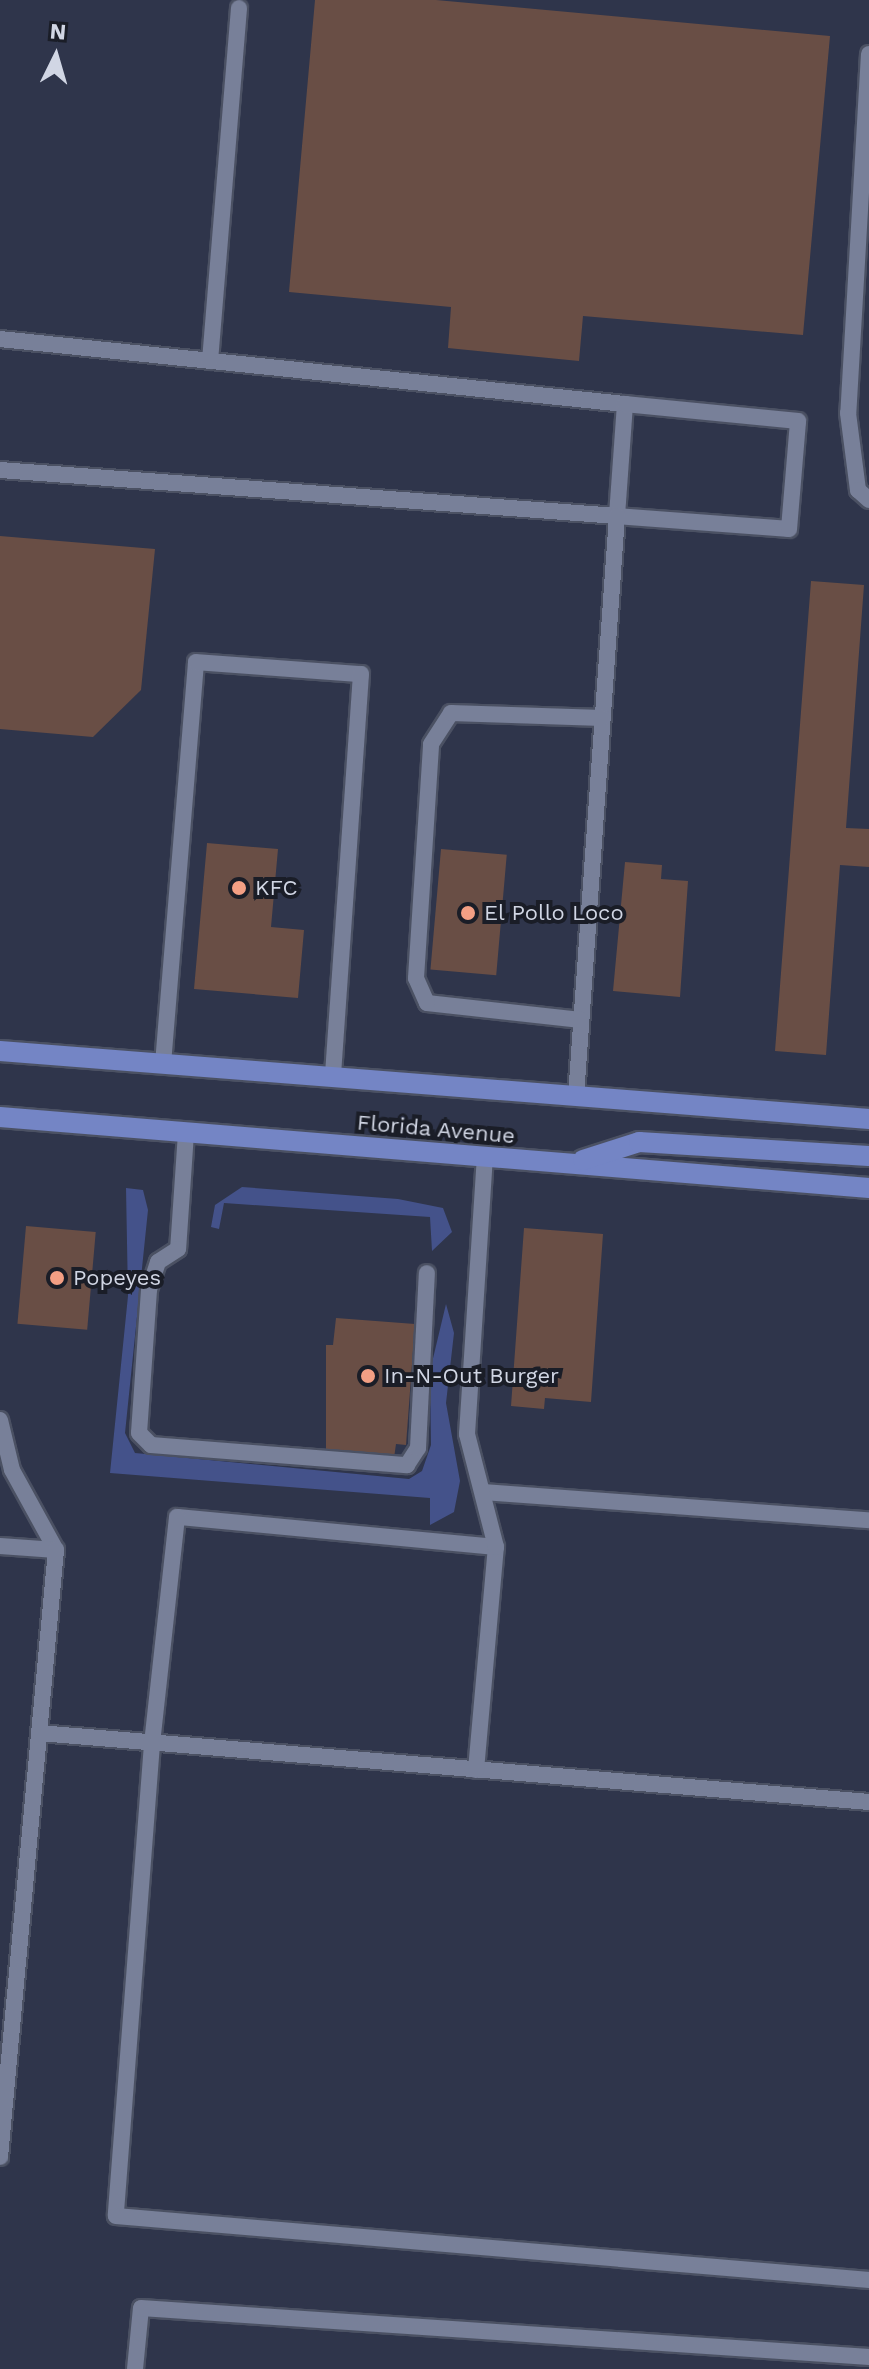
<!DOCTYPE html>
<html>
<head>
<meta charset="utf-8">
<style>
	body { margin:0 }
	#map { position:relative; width:869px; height:2369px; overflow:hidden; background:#2f354b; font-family:"Work Sans",sans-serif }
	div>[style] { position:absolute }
	.green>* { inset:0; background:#44528a }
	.building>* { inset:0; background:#694e45; transform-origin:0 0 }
	.roads { filter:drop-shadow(2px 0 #4b5163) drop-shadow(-2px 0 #4b5163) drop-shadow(0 2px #4b5163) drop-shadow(0 -2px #4b5163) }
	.service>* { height:16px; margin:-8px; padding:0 8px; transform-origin:8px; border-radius:8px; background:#788099 }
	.primary>* { height:20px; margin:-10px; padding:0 10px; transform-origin:10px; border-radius:10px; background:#7485c5 }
	.dots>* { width:22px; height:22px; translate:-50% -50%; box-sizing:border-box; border:4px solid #1a1d27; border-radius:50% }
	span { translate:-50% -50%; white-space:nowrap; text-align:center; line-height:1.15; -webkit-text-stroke:8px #1a1d27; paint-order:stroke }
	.poi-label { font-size:22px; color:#d1d6e4 }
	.left { translate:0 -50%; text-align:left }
	.street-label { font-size:22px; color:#d1d6e4 }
	.north { position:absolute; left:16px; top:16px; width:80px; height:80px; -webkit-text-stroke:6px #1a1d27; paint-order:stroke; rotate:5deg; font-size:22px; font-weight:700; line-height:32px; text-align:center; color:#d1d6e4 }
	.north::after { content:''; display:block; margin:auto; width:28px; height:36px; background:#d1d6e4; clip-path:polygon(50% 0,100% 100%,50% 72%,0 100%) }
</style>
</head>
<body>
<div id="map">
	<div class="green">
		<i style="clip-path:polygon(242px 1187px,398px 1199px,443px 1208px,452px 1232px,432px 1251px,430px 1217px,224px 1203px,219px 1229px,211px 1227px,215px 1205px)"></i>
		<i style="clip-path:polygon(126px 1188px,143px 1190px,148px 1210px,125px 1433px,135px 1453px,409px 1479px,422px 1471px,431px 1445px,430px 1371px,446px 1304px,454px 1333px,446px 1403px,460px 1481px,454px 1512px,430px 1525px,430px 1498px,110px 1473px,128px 1296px)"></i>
	</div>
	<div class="building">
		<i style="clip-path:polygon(315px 0,436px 0,830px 36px,803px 335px,583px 316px,579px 361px,448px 348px,451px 307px,289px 292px)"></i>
		<i style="clip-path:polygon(0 536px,155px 549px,141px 690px,93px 737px,0 729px)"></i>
		<i style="clip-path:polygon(811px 581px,864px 585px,846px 828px,869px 829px,869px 867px,840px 865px,826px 1055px,775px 1051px)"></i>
		<i style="clip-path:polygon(207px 843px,278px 849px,271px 927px,304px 930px,298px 998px,194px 989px)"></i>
		<i style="left:441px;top:849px;width:66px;height:121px;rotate:5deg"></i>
		<i style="clip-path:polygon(625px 862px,662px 865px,661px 879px,688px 881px,680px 997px,613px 991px)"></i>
		<i style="left:26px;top:1226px;width:70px;height:98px;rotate:5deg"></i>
		<i style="clip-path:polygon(524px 1228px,603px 1234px,591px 1402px,545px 1398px,544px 1409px,511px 1406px)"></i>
		<i style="clip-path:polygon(336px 1318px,415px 1324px,406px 1445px,396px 1444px,394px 1458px,326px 1452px,326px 1345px,333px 1345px)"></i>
	</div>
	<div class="roads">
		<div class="service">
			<i style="left:869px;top:54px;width:360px;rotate:93.3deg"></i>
			<i style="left:848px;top:413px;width:78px;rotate:82.6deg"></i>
			<i style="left:858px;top:490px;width:15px;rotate:42deg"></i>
			<i style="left:0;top:339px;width:628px;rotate:5.94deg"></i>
			<i style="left:625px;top:404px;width:112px;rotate:94.1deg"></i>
			<i style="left:617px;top:516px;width:172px;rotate:4.3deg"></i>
			<i style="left:789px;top:529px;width:108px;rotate:-85.2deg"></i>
			<i style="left:798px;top:421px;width:174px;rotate:-174.4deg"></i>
			<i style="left:210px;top:361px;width:354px;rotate:-85.3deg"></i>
			<i style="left:0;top:470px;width:619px;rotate:4.26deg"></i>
			<i style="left:617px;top:516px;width:581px;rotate:94.04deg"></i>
			<i style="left:581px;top:1020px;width:155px;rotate:-173.7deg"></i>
			<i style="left:427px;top:1003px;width:27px;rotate:-114deg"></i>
			<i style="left:416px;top:978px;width:234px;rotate:-86.3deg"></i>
			<i style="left:431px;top:744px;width:37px;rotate:-57deg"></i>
			<i style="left:451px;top:713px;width:151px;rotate:1.9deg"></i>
			<i style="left:163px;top:1064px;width:403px;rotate:-85.3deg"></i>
			<i style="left:196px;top:662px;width:165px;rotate:4.2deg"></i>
			<i style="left:361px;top:674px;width:404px;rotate:94deg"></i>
			<i style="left:186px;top:1133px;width:116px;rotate:93.9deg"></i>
			<i style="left:178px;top:1249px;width:24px;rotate:147deg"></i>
			<i style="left:158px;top:1262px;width:29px;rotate:108deg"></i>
			<i style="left:149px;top:1290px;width:143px;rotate:94deg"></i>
			<i style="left:139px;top:1433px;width:17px;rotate:45deg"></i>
			<i style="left:151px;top:1445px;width:257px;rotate:4.5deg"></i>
			<i style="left:407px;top:1465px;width:20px;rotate:-57deg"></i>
			<i style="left:418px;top:1448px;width:175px;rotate:-87.1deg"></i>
			<i style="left:0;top:1420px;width:51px;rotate:76.5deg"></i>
			<i style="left:12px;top:1470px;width:91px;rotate:61.2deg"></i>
			<i style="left:56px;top:1550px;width:56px;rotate:-175.9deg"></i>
			<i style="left:484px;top:1492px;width:386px;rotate:4.2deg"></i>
			<i style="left:496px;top:1547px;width:320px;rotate:-174.6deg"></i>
			<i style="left:177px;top:1517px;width:228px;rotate:96.3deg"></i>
			<i style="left:152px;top:1744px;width:473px;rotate:94.4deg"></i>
			<i style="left:116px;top:2216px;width:756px;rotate:4.86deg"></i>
			<i style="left:39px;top:1733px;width:833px;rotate:4.75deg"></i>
			<i style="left:476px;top:1770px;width:224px;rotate:-84.9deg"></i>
			<i style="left:496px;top:1547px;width:117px;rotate:-104.4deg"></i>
			<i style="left:467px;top:1434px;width:278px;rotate:-86.3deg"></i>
			<i style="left:0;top:2157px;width:610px;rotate:-84.73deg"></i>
			<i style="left:135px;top:2369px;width:61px;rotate:-84.4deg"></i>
			<i style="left:141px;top:2308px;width:730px;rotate:3.85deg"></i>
		</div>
		<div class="primary">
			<i style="left:0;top:1051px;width:872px;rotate:4.47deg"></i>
			<i style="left:0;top:1117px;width:872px;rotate:4.67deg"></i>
			<i style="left:583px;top:1160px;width:59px;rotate:-17.8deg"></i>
			<i style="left:639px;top:1142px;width:230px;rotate:3.5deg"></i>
		</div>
	</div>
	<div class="dots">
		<i style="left:239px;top:888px;background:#f39f84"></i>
		<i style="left:468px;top:913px;background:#f39f84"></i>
		<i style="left:57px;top:1278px;background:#f39f84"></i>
		<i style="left:368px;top:1376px;background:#f39f84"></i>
	</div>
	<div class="poi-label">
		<span class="left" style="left:255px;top:888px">KFC</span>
		<span class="left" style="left:484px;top:913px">El Pollo Loco</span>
		<span class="left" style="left:73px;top:1278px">Popeyes</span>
		<span class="left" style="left:384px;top:1376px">In-N-Out Burger</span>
	</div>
	<div class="street-label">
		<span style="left:436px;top:1129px;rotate:5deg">Florida Avenue</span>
	</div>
	<div class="north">N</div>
</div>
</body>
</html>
